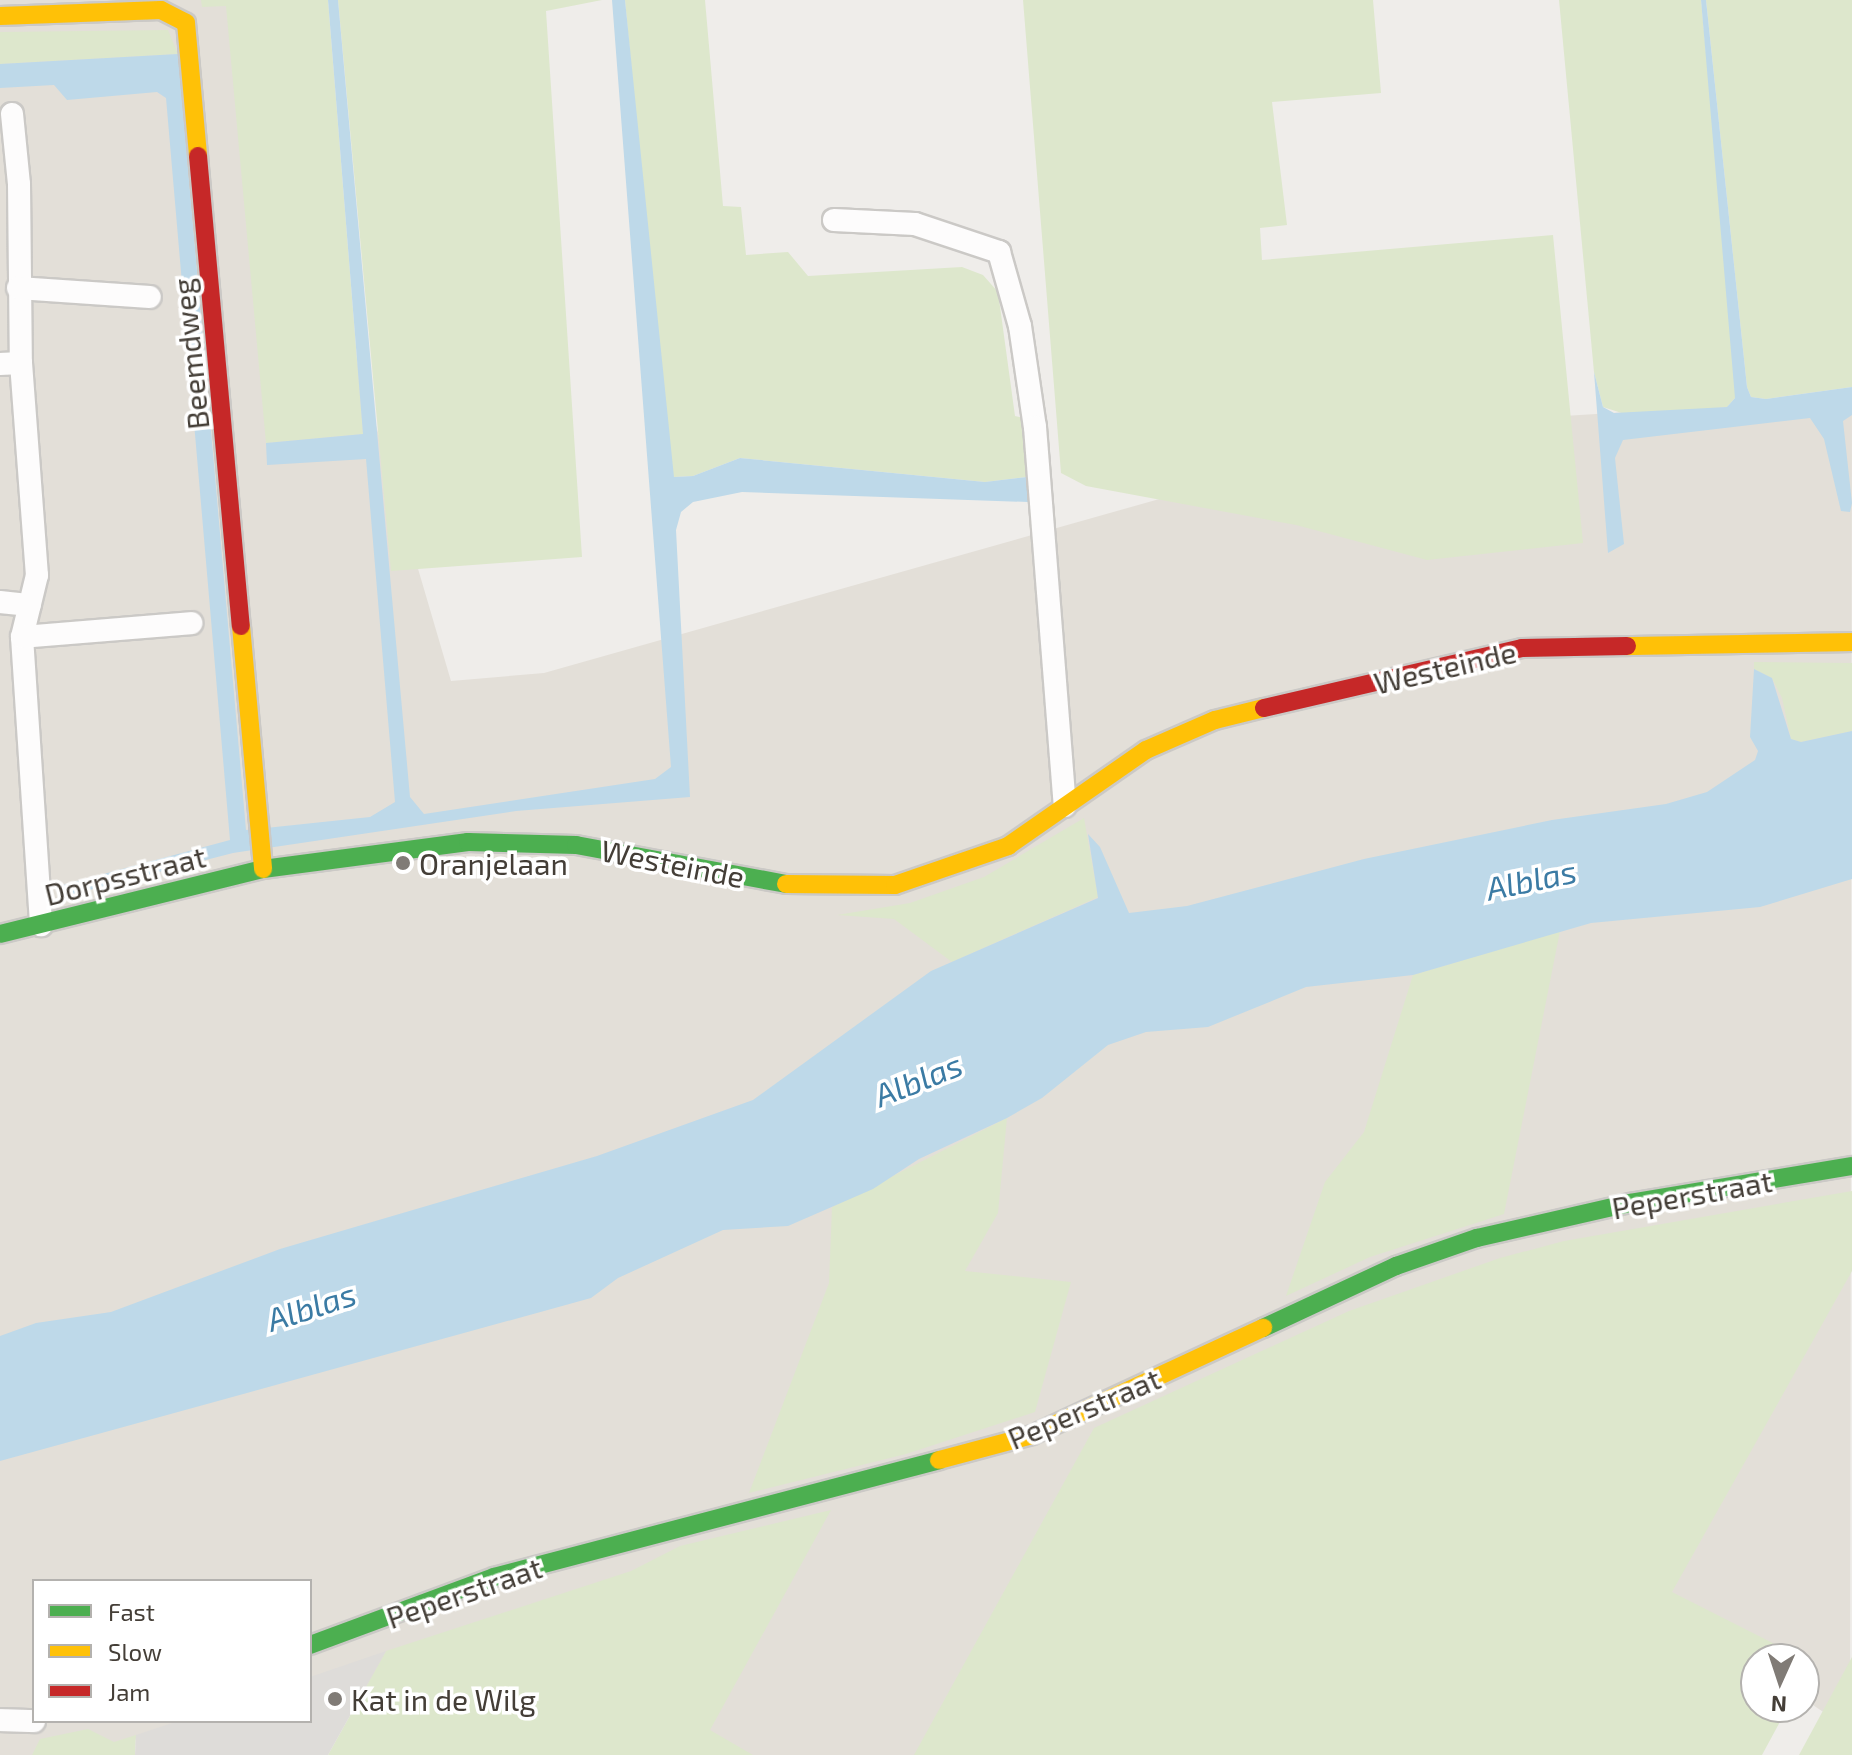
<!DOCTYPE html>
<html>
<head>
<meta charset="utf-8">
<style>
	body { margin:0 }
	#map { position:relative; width:1852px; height:1755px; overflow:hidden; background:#efedea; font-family:"Exo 2",sans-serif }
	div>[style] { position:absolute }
	.residential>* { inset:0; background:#e3dfd8 }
	.green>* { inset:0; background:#dde7cc }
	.parking>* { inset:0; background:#dedcd9 }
	.water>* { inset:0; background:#bed9e9 }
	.roads { filter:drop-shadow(2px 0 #cbc9c6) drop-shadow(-2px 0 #cbc9c6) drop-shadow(0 2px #cbc9c6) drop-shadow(0 -2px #cbc9c6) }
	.street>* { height:22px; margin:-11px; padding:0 11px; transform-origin:11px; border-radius:11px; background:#fdfcfc }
	.fast>* { height:18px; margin:-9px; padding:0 9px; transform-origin:9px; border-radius:9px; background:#4caf50 }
	.slow>* { height:18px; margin:-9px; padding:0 9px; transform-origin:9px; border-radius:9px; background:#ffc107 }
	.jam>* { height:18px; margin:-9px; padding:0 9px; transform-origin:9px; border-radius:9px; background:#c62828 }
	.dots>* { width:22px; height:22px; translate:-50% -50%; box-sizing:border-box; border:4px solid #fff; border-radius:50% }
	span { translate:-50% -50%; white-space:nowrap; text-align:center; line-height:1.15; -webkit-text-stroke:7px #fff; paint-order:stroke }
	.street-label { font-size:30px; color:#443e37 }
	.poi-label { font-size:30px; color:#443e37 }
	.left { translate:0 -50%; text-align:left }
	.water-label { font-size:32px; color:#3b7ba4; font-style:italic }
	.legend { position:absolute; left:32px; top:1579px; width:280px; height:144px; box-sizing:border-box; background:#fff; border:2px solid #b4b2af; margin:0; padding:10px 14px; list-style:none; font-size:24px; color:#443e37 }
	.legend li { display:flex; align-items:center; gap:16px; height:40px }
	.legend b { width:40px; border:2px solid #b4b2af }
	.north { position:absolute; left:1740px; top:1643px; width:80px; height:80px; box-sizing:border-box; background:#fff; border:2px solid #b4b2af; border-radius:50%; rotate:183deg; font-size:22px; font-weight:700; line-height:32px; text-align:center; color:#443e37 }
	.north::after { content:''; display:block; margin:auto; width:28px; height:36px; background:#807b76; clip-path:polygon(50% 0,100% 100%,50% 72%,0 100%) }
</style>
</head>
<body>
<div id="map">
	<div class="residential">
		<i style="clip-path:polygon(0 0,251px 0,451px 681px,544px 673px,1421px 425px,1852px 398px,1850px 1730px,1804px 1699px,1804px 1659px,1756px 1659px,927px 1755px,729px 1755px,310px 1679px,310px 1581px,34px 1581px,34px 1721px,189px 1721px,90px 1755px,0 1755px)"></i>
	</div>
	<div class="green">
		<i style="clip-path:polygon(201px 0,328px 0,363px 434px,266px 443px,226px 6px,202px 7px)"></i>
		<i style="clip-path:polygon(338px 0,602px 0,546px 11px,582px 557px,391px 571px)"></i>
		<i style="clip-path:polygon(625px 0,705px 0,723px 206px,741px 207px,746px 255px,788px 252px,808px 276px,962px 267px,983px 275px,998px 292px,1015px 416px,1024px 418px,1027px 477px,985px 482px,740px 458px,693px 476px,674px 477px,669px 467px)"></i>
		<i style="clip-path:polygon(1023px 0,1373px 0,1381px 93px,1272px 102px,1287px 225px,1260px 228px,1262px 260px,1553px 235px,1583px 543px,1427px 560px,1296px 525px,1086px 486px,1061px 473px)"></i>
		<i style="clip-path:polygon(1559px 0,1701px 0,1737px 380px,1735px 398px,1727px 407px,1631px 416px,1603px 407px,1594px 372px)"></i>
		<i style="clip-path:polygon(1706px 0,1852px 0,1852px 387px,1766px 399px,1751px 397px,1747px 387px)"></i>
		<i style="clip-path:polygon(168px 30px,178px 54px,0 64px,0 32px)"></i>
		<i style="clip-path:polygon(1754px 662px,1852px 663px,1852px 731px,1801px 742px,1791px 739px,1782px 698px,1772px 678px,1754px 669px)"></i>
		<i style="clip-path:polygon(1084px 818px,1098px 897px,952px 962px,894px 919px,837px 915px,910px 903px,984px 877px)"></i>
		<i style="clip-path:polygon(1560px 931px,1504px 1214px,1370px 1257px,1286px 1296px,1325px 1182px,1364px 1132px,1413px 975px)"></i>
		<i style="clip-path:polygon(1007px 1118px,998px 1213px,965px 1271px,1071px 1282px,1035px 1412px,906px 1454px,749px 1493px,829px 1283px,832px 1207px)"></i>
		<i style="clip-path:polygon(1852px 1191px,1852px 1271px,1672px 1592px,1800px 1657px,1756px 1659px,1756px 1707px,1788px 1707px,1762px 1755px,914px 1755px,1094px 1428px,1349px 1311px,1500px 1258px,1564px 1241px)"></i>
		<i style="clip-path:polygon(831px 1510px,710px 1730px,753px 1755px,328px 1755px,386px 1651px,631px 1571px,680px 1546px)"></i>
		<i style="clip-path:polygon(1852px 1657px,1852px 1755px,1799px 1755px)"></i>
		<i style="clip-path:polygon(88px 1729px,114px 1742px,136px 1735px,135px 1755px,32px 1755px,40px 1739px)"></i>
	</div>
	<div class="parking">
		<i style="clip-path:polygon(386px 1651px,328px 1755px,135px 1755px,136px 1735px,178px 1721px,310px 1721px,310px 1677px)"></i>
	</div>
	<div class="water">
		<i style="clip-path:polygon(328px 0,338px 0,410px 797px,424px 814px,655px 779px,671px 767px,612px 0,625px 0,674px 477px,693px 476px,740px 458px,985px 482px,1027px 477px,1028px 502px,742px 492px,693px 502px,681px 512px,676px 530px,690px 797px,516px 811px,233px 853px,62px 897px,59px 886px,230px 840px,166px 98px,157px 92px,67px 100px,54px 85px,0 88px,0 64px,178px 54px,246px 830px,370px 817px,395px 802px,366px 459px,267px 465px,266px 443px,363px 434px)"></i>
		<i style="clip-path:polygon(1701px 0,1706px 0,1747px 387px,1751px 397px,1766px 399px,1852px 387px,1852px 415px,1843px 421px,1852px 503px,1850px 512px,1841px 511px,1824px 439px,1810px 418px,1623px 440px,1615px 458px,1624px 544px,1608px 553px,1594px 372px,1603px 407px,1614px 413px,1727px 407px,1735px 398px)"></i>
		<i style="clip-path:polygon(1754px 669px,1772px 678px,1791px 739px,1801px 742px,1852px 731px,1852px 879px,1760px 907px,1591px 923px,1413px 975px,1306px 987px,1208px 1027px,1146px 1032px,1108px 1045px,1042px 1098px,1007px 1118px,919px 1159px,873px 1189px,788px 1226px,723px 1230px,618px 1278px,591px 1298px,0 1461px,0 1336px,36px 1323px,111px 1312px,280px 1249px,597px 1156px,753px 1100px,931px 971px,1098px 898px,1088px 834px,1100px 847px,1129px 913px,1187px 906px,1364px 859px,1552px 820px,1666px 804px,1707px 792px,1755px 760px,1758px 751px,1750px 737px)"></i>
	</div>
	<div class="roads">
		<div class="street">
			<i style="left:12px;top:114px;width:70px;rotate:84.3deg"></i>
			<i style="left:19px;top:184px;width:179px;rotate:89.4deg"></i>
			<i style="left:21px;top:363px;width:213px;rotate:85.7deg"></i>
			<i style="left:37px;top:575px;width:64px;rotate:103.6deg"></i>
			<i style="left:22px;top:637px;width:289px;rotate:86.2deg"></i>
			<i style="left:834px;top:220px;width:81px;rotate:2.8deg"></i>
			<i style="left:915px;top:224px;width:89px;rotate:18.4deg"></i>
			<i style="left:999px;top:252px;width:77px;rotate:74.2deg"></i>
			<i style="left:1020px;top:326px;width:102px;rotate:81.6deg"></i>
			<i style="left:1035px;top:427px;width:380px;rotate:85.5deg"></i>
			<i style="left:18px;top:288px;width:132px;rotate:3.9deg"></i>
			<i style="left:0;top:364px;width:21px;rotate:-3deg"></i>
			<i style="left:0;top:602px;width:30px;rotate:6deg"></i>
			<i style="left:22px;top:637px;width:170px;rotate:-4.7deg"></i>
			<i style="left:0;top:1720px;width:34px;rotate:2deg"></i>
		</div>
		<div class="fast">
			<i style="left:0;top:934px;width:271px;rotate:-13.9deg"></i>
			<i style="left:263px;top:869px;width:207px;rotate:-7.5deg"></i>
			<i style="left:468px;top:842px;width:108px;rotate:1.6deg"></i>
			<i style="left:576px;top:845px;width:214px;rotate:10.5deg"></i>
			<i style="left:1263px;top:1328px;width:147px;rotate:-25deg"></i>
			<i style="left:1396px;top:1266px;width:86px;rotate:-19.1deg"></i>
			<i style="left:1477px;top:1238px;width:157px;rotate:-12.9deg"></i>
			<i style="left:1630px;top:1203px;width:225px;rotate:-9.5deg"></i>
			<i style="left:310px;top:1645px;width:196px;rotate:-20.3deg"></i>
			<i style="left:494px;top:1577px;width:460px;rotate:-14.7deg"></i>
		</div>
		<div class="slow">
			<i style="left:0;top:16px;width:161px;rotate:-2.1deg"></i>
			<i style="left:161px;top:10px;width:28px;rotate:27deg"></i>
			<i style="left:186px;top:23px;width:134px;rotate:84.8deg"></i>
			<i style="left:241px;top:626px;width:244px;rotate:84.8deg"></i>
			<i style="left:1627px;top:646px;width:225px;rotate:-1deg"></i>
			<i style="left:786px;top:884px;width:109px;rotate:0.5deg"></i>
			<i style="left:895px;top:885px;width:120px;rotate:-19deg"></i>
			<i style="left:1008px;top:846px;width:168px;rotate:-34.8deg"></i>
			<i style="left:1146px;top:750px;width:75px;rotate:-23.5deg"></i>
			<i style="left:1215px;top:720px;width:50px;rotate:-13.8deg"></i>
			<i style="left:939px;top:1460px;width:96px;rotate:-15deg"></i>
			<i style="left:1032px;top:1435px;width:255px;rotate:-24.9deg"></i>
		</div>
		<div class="jam">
			<i style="left:198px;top:156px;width:472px;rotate:84.8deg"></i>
			<i style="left:1264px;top:708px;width:265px;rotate:-13.1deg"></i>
			<i style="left:1522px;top:648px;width:105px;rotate:-1.1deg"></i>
		</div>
	</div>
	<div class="dots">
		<i style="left:403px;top:863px;background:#807b76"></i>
		<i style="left:335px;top:1699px;background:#807b76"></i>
	</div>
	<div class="street-label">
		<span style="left:190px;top:354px;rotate:-96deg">Beemdweg</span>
		<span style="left:1445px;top:667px;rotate:-13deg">Westeinde</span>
		<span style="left:673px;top:863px;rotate:11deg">Westeinde</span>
		<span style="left:125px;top:875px;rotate:-14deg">Dorpsstraat</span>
		<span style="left:1692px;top:1194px;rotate:-10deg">Peperstraat</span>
		<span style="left:1084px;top:1408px;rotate:-23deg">Peperstraat</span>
		<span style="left:464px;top:1592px;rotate:-19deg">Peperstraat</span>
	</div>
	<div class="poi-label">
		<span class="left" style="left:419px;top:863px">Oranjelaan</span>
		<span class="left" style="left:351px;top:1699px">Kat in de Wilg</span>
	</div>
	<div class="water-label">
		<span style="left:1531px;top:879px;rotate:-12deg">Alblas</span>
		<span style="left:918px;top:1079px;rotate:-22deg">Alblas</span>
		<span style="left:311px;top:1306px;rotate:-18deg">Alblas</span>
	</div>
	<ul class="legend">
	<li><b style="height:10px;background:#4caf50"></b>Fast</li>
	<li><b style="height:10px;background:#ffc107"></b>Slow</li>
	<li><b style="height:10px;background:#c62828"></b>Jam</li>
	</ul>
	<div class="north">N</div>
</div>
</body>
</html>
